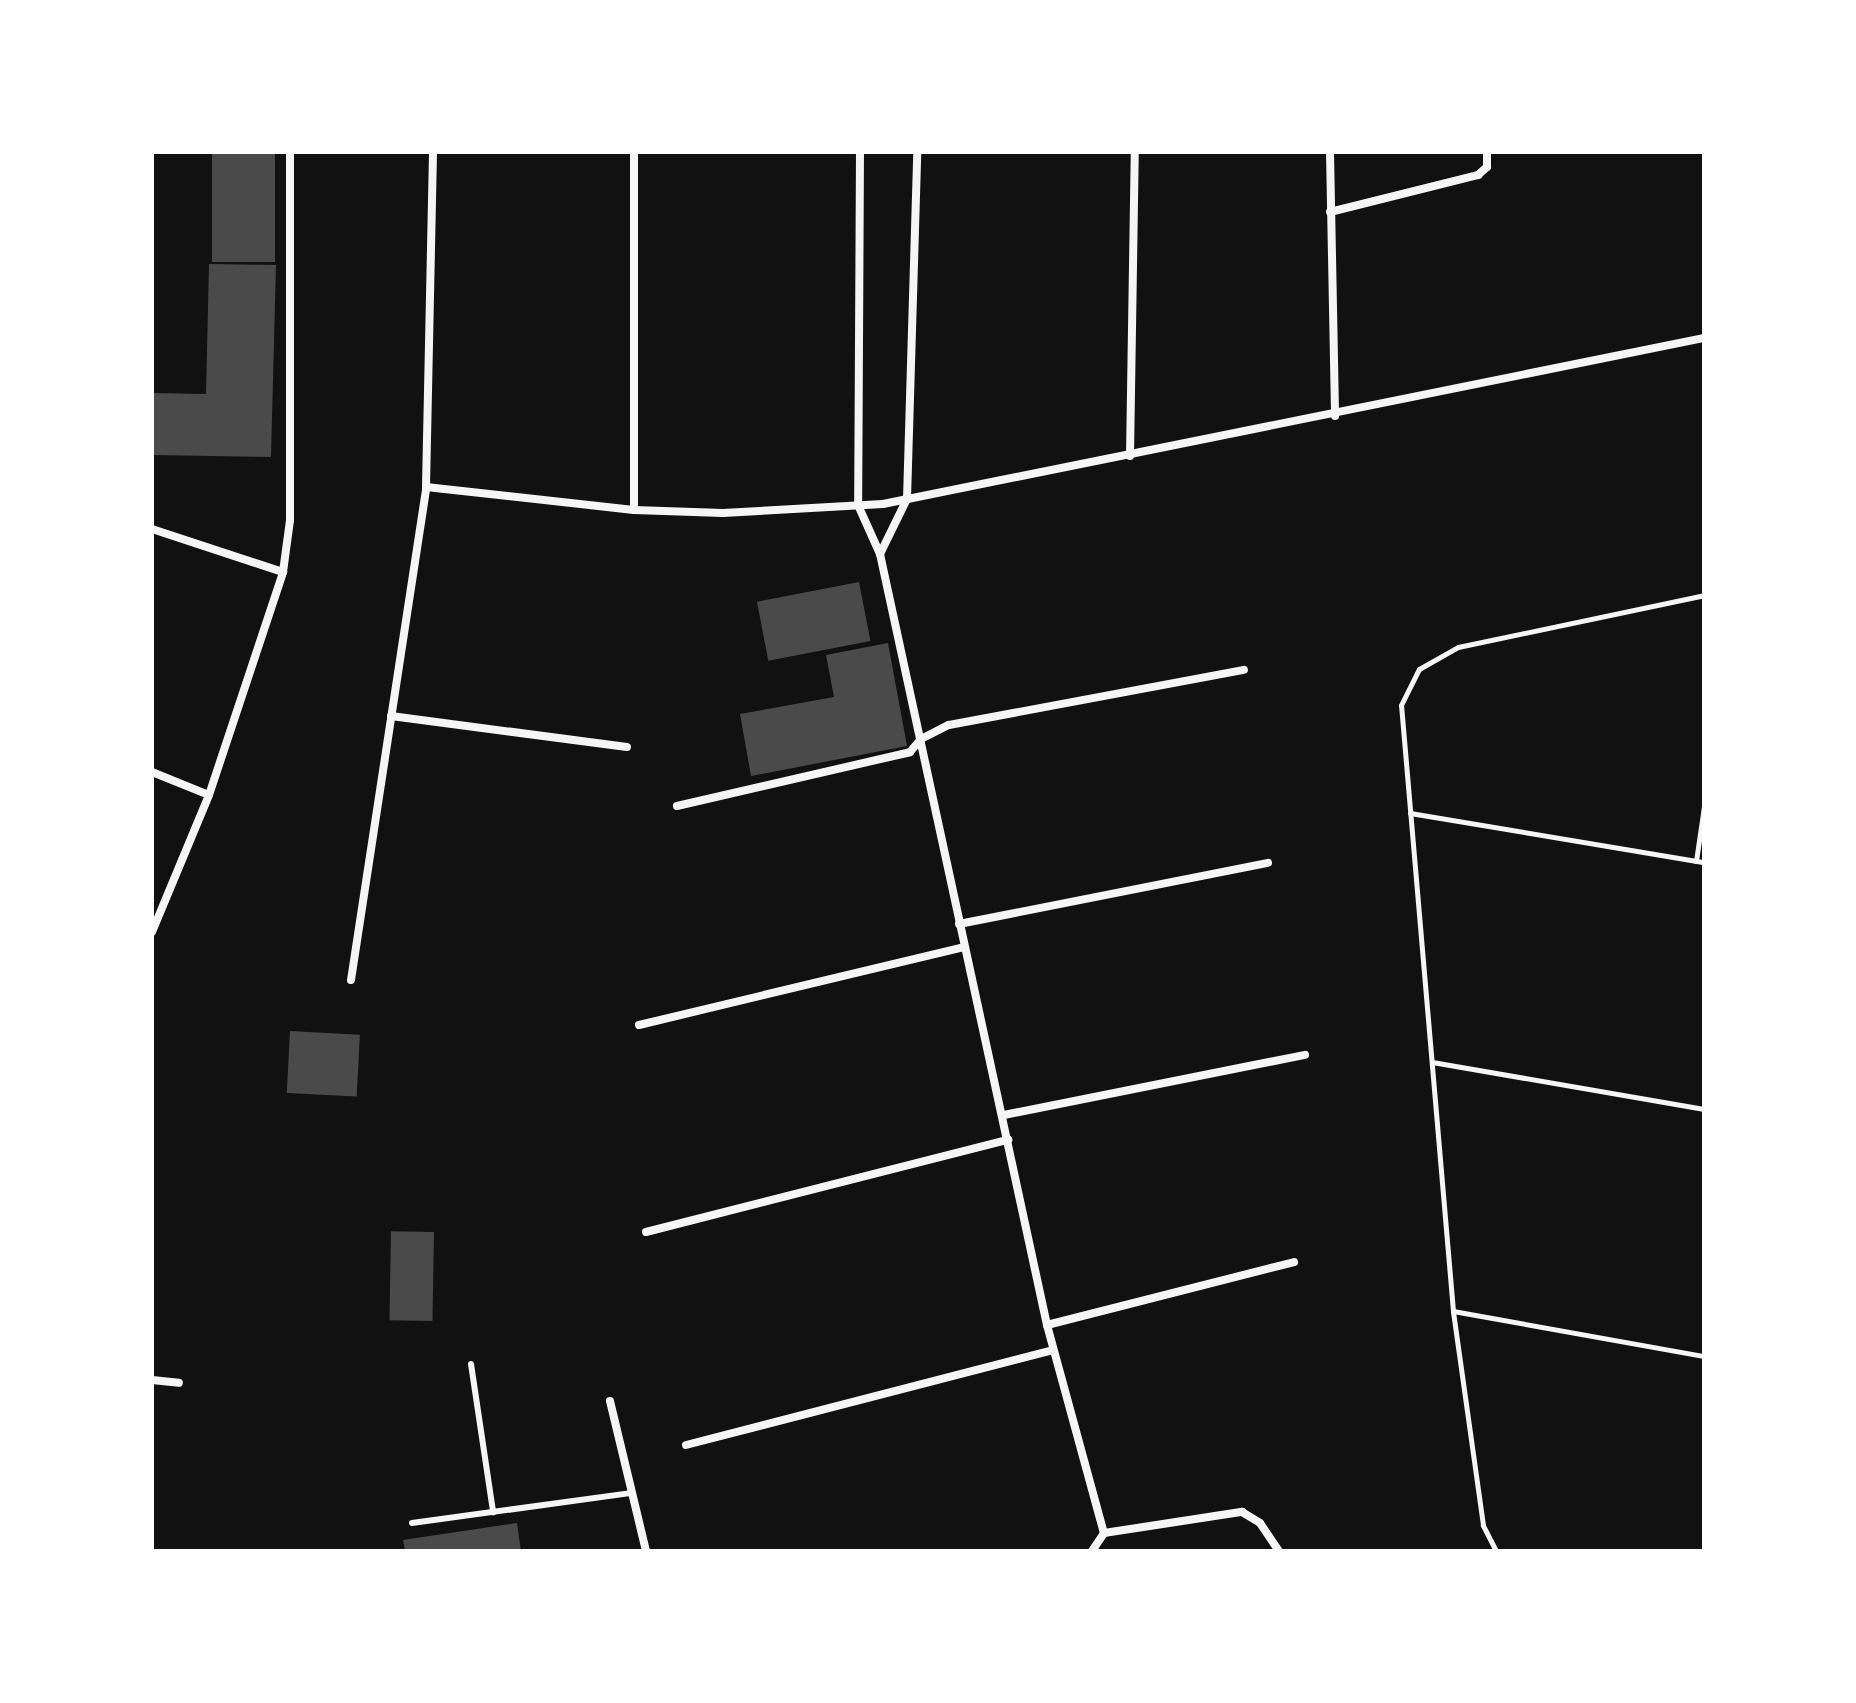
<!DOCTYPE html>
<html>
<head>
<meta charset="utf-8">
<style>
	body { margin:0 }
	#map { position:relative; width:1856px; height:1703px; overflow:hidden; background:#111; font-family:Mulish,sans-serif }
	div>[style] { position:absolute }
	.building>* { inset:0; background:#4a4a4a; transform-origin:0 0 }
	.path>* { height:5px; margin:-2.5px; padding:0 2.5px; transform-origin:2.5px; border-radius:2.5px; background:#f5f5f5 }
	.service>* { height:6px; margin:-3px; padding:0 3px; transform-origin:3px; border-radius:3px; background:#f5f5f5 }
	.minor>* { height:8px; margin:-4px; padding:0 4px; transform-origin:4px; border-radius:4px; background:#f5f5f5 }
	span { translate:-50% -50%; white-space:nowrap; text-align:center; line-height:1.15; -webkit-text-stroke:8px #fff; paint-order:stroke }
	.frame { position:absolute; inset:0; border:154px solid #fff; pointer-events:none }
</style>
</head>
<body>
<div id="map">
	<div class="building">
		<i style="left:212px;top:152px;width:63px;height:110px"></i>
		<i style="clip-path:polygon(209px 264px,276px 265px,271px 457px,152px 455px,152px 393px,206px 394px)"></i>
		<i style="left:859px;top:582px;width:60px;height:104px;rotate:79deg"></i>
		<i style="clip-path:polygon(888px 643px,907px 746px,751px 776px,740px 714px,834px 697px,826px 655px)"></i>
		<i style="left:290px;top:1031px;width:70px;height:62px;rotate:3deg"></i>
		<i style="left:434px;top:1232px;width:89px;height:43px;rotate:91deg"></i>
		<i style="clip-path:polygon(517px 1523px,521px 1551px,405px 1551px,403px 1540px)"></i>
	</div>
	<div class="path">
		<i style="left:1410px;top:813px;width:298px;rotate:9.5deg"></i>
		<i style="left:1696px;top:861px;width:56px;rotate:-81.7deg"></i>
		<i style="left:1432px;top:1062px;width:276px;rotate:9.8deg"></i>
		<i style="left:1453px;top:1311px;width:255px;rotate:10.2deg"></i>
		<i style="left:1496px;top:1551px;width:29px;rotate:-117deg"></i>
		<i style="left:1483px;top:1525px;width:216px;rotate:-98deg"></i>
		<i style="left:1453px;top:1311px;width:608px;rotate:-94.9deg"></i>
		<i style="left:1401px;top:705px;width:40px;rotate:-63.4deg"></i>
		<i style="left:1419px;top:669px;width:45px;rotate:-29.4deg"></i>
		<i style="left:1458px;top:647px;width:251px;rotate:-11.9deg"></i>
	</div>
	<div class="service">
		<i style="left:471px;top:1364px;width:150px;rotate:81.5deg"></i>
		<i style="left:412px;top:1523px;width:222px;rotate:-7.8deg"></i>
	</div>
	<div class="minor">
		<i style="left:860px;top:152px;width:353px;rotate:90.3deg"></i>
		<i style="left:858px;top:505px;width:54px;rotate:65.8deg"></i>
		<i style="left:880px;top:554px;width:789px;rotate:77.78deg"></i>
		<i style="left:1047px;top:1325px;width:216px;rotate:74.7deg"></i>
		<i style="left:1330px;top:152px;width:264px;rotate:88.9deg"></i>
		<i style="left:1330px;top:212px;width:153px;rotate:-14deg"></i>
		<i style="left:1478px;top:175px;width:12px;rotate:-42deg"></i>
		<i style="left:1487px;top:167px;width:15px;rotate:-90deg"></i>
		<i style="left:1130px;top:456px;width:304px;rotate:-89.1deg"></i>
		<i style="left:426px;top:487px;width:209px;rotate:6.3deg"></i>
		<i style="left:634px;top:510px;width:89px;rotate:1.9deg"></i>
		<i style="left:723px;top:513px;width:160px;rotate:-3.2deg"></i>
		<i style="left:883px;top:504px;width:838px;rotate:-11.43deg"></i>
		<i style="left:634px;top:510px;width:358px;rotate:-90deg"></i>
		<i style="left:152px;top:529px;width:138px;rotate:18.2deg"></i>
		<i style="left:880px;top:554px;width:61px;rotate:-63.9deg"></i>
		<i style="left:907px;top:499px;width:347px;rotate:-88.3deg"></i>
		<i style="left:391px;top:716px;width:238px;rotate:7.5deg"></i>
		<i style="left:152px;top:772px;width:61px;rotate:22deg"></i>
		<i style="left:677px;top:806px;width:239px;rotate:-13deg"></i>
		<i style="left:910px;top:752px;width:17px;rotate:-50deg"></i>
		<i style="left:921px;top:739px;width:31px;rotate:-27deg"></i>
		<i style="left:949px;top:725px;width:300px;rotate:-10.6deg"></i>
		<i style="left:959px;top:924px;width:315px;rotate:-11.2deg"></i>
		<i style="left:152px;top:932px;width:148px;rotate:-67.4deg"></i>
		<i style="left:209px;top:795px;width:235px;rotate:-71.6deg"></i>
		<i style="left:283px;top:572px;width:52px;rotate:-82.3deg"></i>
		<i style="left:290px;top:520px;width:368px;rotate:-90deg"></i>
		<i style="left:351px;top:980px;width:499px;rotate:-81.3deg"></i>
		<i style="left:426px;top:487px;width:335px;rotate:-88.8deg"></i>
		<i style="left:639px;top:1025px;width:334px;rotate:-13.5deg"></i>
		<i style="left:1004px;top:1115px;width:307px;rotate:-11.3deg"></i>
		<i style="left:646px;top:1232px;width:374px;rotate:-14.3deg"></i>
		<i style="left:1047px;top:1325px;width:255px;rotate:-14.3deg"></i>
		<i style="left:152px;top:1380px;width:27px;rotate:6deg"></i>
		<i style="left:610px;top:1401px;width:154px;rotate:76.5deg"></i>
		<i style="left:686px;top:1445px;width:379px;rotate:-14.5deg"></i>
		<i style="left:1104px;top:1533px;width:140px;rotate:-8.7deg"></i>
		<i style="left:1242px;top:1512px;width:21px;rotate:31deg"></i>
		<i style="left:1260px;top:1523px;width:34px;rotate:56deg"></i>
		<i style="left:1092px;top:1551px;width:22px;rotate:-56deg"></i>
	</div>
	<div class="frame"></div>
</div>
</body>
</html>
